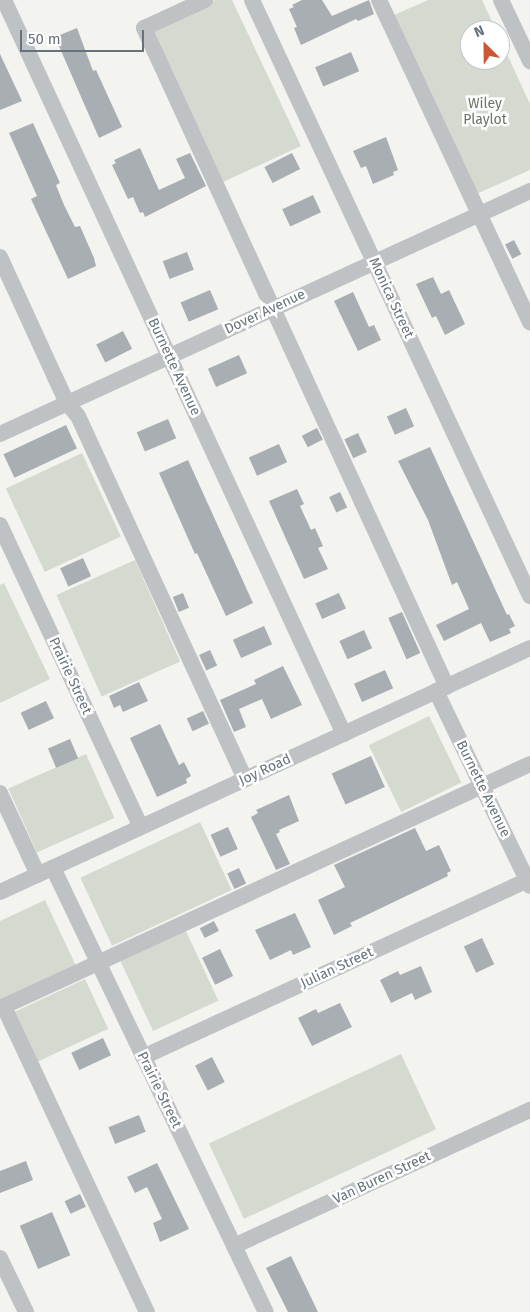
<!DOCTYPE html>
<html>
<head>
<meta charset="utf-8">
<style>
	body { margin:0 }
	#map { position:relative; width:530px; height:1312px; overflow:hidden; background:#f3f3f0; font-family:"Fira Sans",sans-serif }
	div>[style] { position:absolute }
	.green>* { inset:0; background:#d5dad1; transform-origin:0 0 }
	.building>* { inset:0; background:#a8aeb1; transform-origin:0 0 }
	.minor>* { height:16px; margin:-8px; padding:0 8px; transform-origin:8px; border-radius:8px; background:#bfc2c4 }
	span { translate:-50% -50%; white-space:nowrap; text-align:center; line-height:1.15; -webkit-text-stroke:5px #fff; paint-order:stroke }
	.park-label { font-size:14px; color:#687564 }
	.street-label { font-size:14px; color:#66737d }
	.north { position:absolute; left:460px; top:20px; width:50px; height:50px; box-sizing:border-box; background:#fff; border:1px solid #c2c7cb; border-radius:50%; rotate:337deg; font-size:14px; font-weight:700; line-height:20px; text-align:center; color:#66737d }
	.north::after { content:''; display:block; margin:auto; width:18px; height:22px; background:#cd5636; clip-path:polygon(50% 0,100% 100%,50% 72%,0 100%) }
	.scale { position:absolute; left:20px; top:30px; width:124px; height:22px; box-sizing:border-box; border:2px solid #66737d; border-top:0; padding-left:6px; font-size:15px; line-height:18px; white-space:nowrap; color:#66737d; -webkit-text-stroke:4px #fff; paint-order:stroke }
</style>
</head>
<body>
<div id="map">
	<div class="green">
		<i style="clip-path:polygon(215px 0,232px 0,301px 146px,221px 183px,150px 31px)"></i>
		<i style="clip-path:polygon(428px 0,482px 0,496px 30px,470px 30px,470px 60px,500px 60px,500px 39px,530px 104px,530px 170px,474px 195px,392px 16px)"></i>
		<i style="left:82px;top:453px;width:92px;height:84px;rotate:65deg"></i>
		<i style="left:135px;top:560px;width:111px;height:86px;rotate:66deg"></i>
		<i style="clip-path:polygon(4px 583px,50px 679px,0 703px,0 585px)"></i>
		<i style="left:429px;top:716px;width:74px;height:67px;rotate:64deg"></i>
		<i style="left:86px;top:754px;width:70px;height:85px;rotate:66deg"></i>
		<i style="left:200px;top:822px;width:75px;height:132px;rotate:65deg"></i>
		<i style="clip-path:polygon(45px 900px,77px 968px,0 1003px,0 921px)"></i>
		<i style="left:185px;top:929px;width:79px;height:72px;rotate:65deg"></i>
		<i style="left:85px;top:979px;width:55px;height:81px;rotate:65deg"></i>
		<i style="left:401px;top:1054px;width:83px;height:212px;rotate:65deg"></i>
	</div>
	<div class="building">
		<i style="clip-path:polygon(302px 0,322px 0,332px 16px,369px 0,374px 14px,358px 21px,356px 19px,301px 45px,294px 28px,297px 27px,289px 9px,294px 7px,292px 5px)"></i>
		<i style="clip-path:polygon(77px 28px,93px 71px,96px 70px,122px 127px,99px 138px,55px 37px)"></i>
		<i style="left:351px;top:52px;width:21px;height:39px;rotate:67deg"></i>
		<i style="clip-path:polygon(0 54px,22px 101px,0 110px)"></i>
		<i style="clip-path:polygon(33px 123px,60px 183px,56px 185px,64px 205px,75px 227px,80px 226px,94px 258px,96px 266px,68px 279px,31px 199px,37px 196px,9px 133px)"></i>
		<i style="clip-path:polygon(386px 137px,398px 170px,393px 172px,394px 175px,373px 184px,366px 166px,361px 168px,353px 151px)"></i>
		<i style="clip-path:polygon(140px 148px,159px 190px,185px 178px,176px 159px,190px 153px,206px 186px,145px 217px,143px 212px,140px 213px,133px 197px,128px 199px,112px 165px,116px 163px,114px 160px)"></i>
		<i style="left:292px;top:153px;width:18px;height:31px;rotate:63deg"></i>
		<i style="left:313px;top:195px;width:19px;height:34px;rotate:65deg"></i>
		<i style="left:514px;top:240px;width:16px;height:10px;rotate:63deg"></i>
		<i style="left:187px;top:252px;width:19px;height:26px;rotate:69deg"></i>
		<i style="clip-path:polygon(433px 277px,441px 294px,449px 290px,465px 324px,445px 335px,436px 316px,432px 318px,416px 284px)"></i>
		<i style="left:210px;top:290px;width:21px;height:32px;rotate:67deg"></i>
		<i style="clip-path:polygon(353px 292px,369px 327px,374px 325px,381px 340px,358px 351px,334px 301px)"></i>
		<i style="left:123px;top:331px;width:20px;height:30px;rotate:63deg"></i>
		<i style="left:239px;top:355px;width:20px;height:34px;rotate:66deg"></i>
		<i style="left:406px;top:408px;width:20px;height:21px;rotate:66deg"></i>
		<i style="left:168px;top:419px;width:21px;height:34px;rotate:67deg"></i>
		<i style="left:66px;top:425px;width:26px;height:69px;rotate:65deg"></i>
		<i style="left:317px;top:428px;width:13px;height:17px;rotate:63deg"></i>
		<i style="left:358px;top:433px;width:21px;height:15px;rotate:65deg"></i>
		<i style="left:279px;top:444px;width:20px;height:33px;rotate:66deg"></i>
		<i style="clip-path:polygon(430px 447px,507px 615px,509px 614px,515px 626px,509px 629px,511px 633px,490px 642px,481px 623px,444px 641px,436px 625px,469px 609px,457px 582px,452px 585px,428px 520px,398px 461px)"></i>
		<i style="clip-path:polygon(188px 460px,253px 603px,226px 616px,197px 553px,195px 554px,159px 473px)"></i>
		<i style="clip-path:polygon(297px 489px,304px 504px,300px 506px,311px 530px,315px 528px,323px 546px,318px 548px,328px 569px,304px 579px,269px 501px)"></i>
		<i style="left:340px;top:492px;width:17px;height:12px;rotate:65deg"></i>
		<i style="left:83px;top:558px;width:20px;height:25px;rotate:66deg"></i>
		<i style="left:183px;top:593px;width:16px;height:11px;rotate:68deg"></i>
		<i style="left:339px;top:593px;width:17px;height:26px;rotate:66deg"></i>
		<i style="left:402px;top:612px;width:45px;height:15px;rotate:66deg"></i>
		<i style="left:264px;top:626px;width:20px;height:34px;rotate:66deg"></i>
		<i style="left:364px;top:630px;width:20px;height:27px;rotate:66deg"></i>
		<i style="left:210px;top:650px;width:17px;height:12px;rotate:65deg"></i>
		<i style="clip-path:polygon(283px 666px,302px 705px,271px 719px,262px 699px,239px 709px,246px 727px,234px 732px,220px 700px,256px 684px,254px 680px)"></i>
		<i style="left:385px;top:670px;width:20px;height:34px;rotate:66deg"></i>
		<i style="clip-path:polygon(139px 682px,148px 701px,123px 712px,120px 705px,114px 708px,109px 696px)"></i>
		<i style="left:46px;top:701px;width:19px;height:28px;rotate:65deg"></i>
		<i style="left:203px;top:711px;width:14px;height:18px;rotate:65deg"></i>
		<i style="clip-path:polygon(160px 724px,179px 765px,184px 762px,191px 776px,186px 779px,187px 783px,157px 797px,130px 738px)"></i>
		<i style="left:70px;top:739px;width:21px;height:24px;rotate:67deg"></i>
		<i style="left:371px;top:756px;width:34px;height:43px;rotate:66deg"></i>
		<i style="clip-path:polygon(289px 795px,299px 821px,279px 830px,280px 832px,276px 834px,290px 864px,276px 870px,251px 817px,258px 813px,256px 810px)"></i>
		<i style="left:228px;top:827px;width:24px;height:19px;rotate:66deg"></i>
		<i style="clip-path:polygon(415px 828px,426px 851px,439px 845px,451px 871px,447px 873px,448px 876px,350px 923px,352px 926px,334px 935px,318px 900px,345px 887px,334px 865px)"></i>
		<i style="left:239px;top:868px;width:17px;height:13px;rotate:65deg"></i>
		<i style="clip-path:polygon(295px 913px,311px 947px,293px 955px,291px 950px,270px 960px,255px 930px)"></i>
		<i style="left:214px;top:921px;width:11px;height:16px;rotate:63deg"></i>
		<i style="left:482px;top:938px;width:29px;height:20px;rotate:65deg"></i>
		<i style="left:220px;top:949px;width:30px;height:20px;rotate:64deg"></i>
		<i style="clip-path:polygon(421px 966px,432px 992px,415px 1000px,412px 993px,391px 1003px,380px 980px,398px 971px,400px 975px)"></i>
		<i style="clip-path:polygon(340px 1003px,352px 1027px,312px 1046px,298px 1018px,316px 1009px,318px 1013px)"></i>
		<i style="left:103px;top:1038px;width:19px;height:35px;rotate:65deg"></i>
		<i style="left:212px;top:1057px;width:28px;height:19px;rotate:63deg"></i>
		<i style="left:139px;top:1115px;width:18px;height:33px;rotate:68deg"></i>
		<i style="clip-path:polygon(26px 1161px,33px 1180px,0 1193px,0 1171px)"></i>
		<i style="clip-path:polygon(157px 1163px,189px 1229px,160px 1242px,153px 1223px,162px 1219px,147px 1187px,135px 1193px,127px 1177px)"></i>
		<i style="left:80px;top:1194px;width:14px;height:17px;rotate:65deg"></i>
		<i style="left:52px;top:1212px;width:47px;height:35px;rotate:67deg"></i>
		<i style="clip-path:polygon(291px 1256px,318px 1312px,288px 1312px,266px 1268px)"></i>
	</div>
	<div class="minor">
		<i style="left:4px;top:0;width:809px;rotate:65.15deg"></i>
		<i style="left:205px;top:0;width:67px;rotate:155.3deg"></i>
		<i style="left:144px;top:28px;width:725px;rotate:65.31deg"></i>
		<i style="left:252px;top:0;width:658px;rotate:64.99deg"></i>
		<i style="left:379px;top:0;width:356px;rotate:64.9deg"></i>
		<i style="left:501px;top:0;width:68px;rotate:64.6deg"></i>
		<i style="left:0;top:257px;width:132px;rotate:65.4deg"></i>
		<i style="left:55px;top:377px;width:29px;rotate:65deg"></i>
		<i style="left:67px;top:403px;width:17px;rotate:50deg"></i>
		<i style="left:78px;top:416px;width:400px;rotate:65.3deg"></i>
		<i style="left:0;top:434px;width:583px;rotate:-24.63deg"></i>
		<i style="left:0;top:525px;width:333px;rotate:65deg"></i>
		<i style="left:436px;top:691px;width:216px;rotate:64.3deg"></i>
		<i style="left:0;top:793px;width:90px;rotate:65.1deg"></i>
		<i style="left:53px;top:868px;width:492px;rotate:64.4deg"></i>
		<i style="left:0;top:892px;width:583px;rotate:-24.72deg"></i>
		<i style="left:4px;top:1007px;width:337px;rotate:64.9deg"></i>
		<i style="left:0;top:1008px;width:583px;rotate:-24.72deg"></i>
		<i style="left:143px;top:1057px;width:426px;rotate:-24.7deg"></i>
		<i style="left:234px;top:1246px;width:326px;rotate:-24.7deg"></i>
		<i style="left:0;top:1258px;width:60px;rotate:64.3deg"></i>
	</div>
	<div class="park-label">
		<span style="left:485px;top:112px">Wiley<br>Playlot</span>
	</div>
	<div class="street-label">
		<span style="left:391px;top:298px;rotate:65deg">Monica Street</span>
		<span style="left:265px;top:312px;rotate:-25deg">Dover Avenue</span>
		<span style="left:174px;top:367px;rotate:65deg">Burnette Avenue</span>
		<span style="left:70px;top:676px;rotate:65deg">Prairie Street</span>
		<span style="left:265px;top:770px;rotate:-25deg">Joy Road</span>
		<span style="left:483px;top:789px;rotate:64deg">Burnette Avenue</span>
		<span style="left:337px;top:968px;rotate:-25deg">Julian Street</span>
		<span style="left:159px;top:1090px;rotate:64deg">Prairie Street</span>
		<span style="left:382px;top:1178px;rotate:-25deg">Van Buren Street</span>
	</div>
	<div class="north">N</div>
	<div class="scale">50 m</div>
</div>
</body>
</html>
